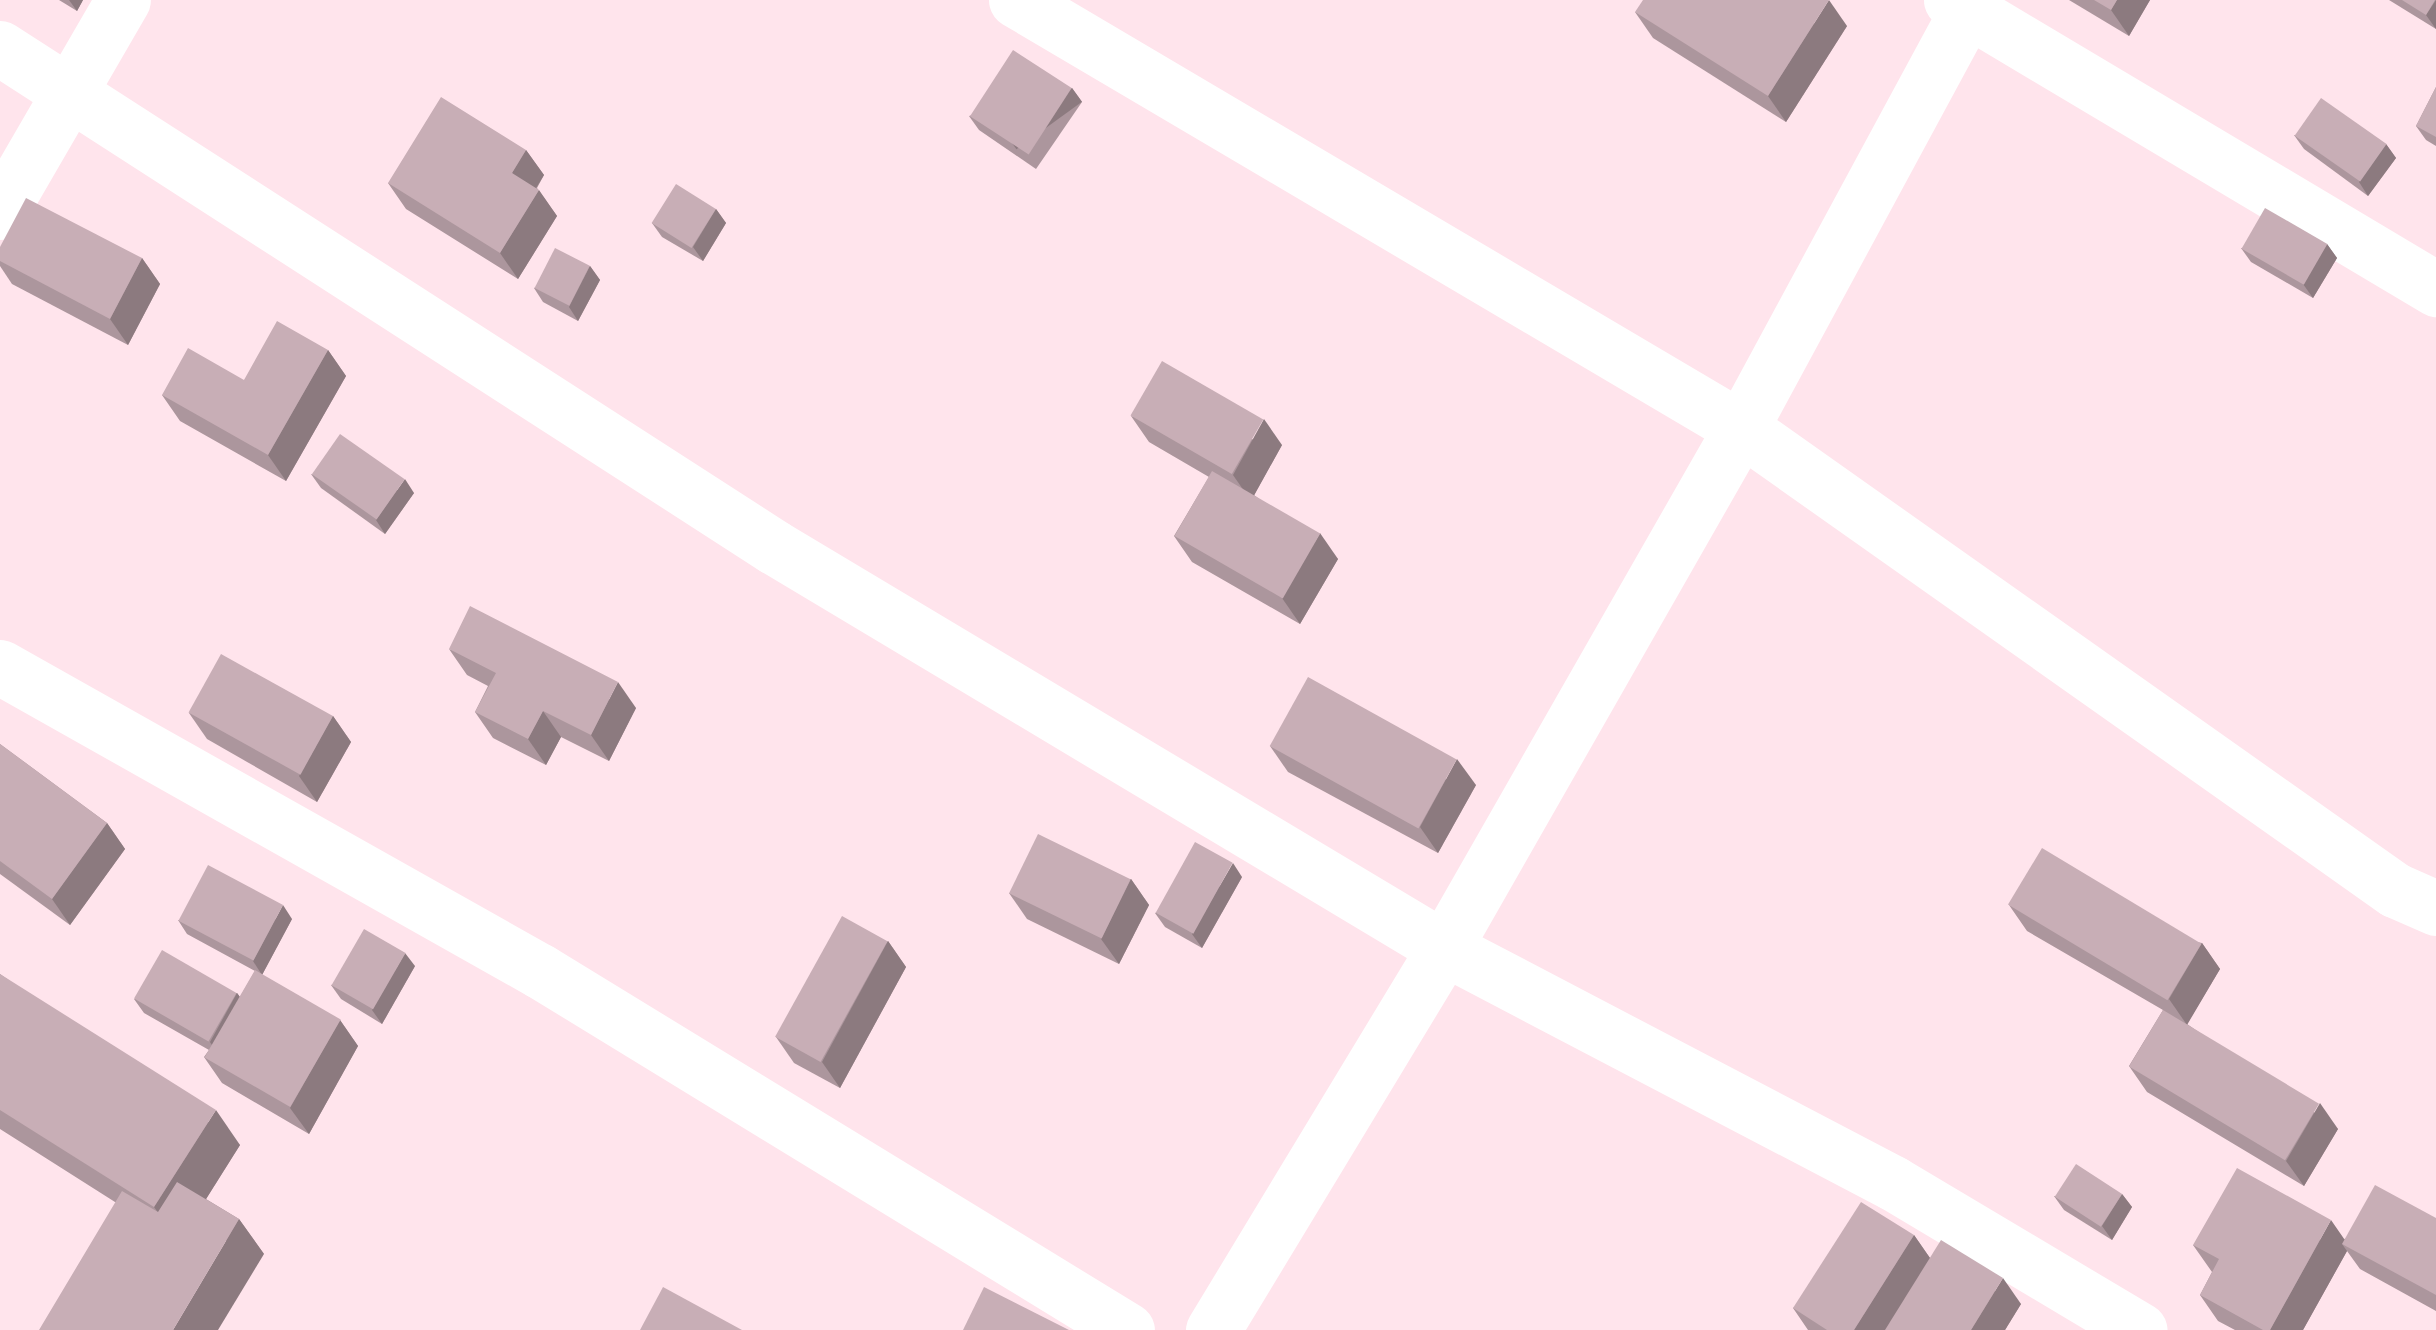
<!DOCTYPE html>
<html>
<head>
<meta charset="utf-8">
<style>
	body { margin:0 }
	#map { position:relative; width:2436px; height:1330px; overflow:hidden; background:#ffe4ec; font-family:Helvetica,sans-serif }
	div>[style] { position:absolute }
	.minor>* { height:55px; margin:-27.5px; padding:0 27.5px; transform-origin:27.5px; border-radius:27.5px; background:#fff }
	.wall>* { inset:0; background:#ac969d }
	.shaded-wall>* { inset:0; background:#8c7a7f; transform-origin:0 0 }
	.building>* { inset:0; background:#c8aeb6; transform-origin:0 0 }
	span { translate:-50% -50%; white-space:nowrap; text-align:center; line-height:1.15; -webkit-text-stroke:8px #fff; paint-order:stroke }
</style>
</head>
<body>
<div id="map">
	<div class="minor">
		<i style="left:1016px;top:0;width:842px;rotate:30.56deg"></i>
		<i style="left:1741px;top:428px;width:801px;rotate:35.24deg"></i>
		<i style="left:2395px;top:890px;width:45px;rotate:23.7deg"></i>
		<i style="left:1951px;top:0;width:565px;rotate:30.79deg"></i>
		<i style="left:0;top:48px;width:921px;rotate:32.81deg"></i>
		<i style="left:774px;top:547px;width:781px;rotate:30.9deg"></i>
		<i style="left:1444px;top:948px;width:507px;rotate:27.63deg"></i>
		<i style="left:1893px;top:1183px;width:287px;rotate:30.8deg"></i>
		<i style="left:0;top:212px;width:245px;rotate:-59.9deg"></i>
		<i style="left:0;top:667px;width:620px;rotate:29.38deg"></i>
		<i style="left:540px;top:971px;width:688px;rotate:31.45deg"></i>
		<i style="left:1213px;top:1330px;width:446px;rotate:-58.8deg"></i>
		<i style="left:1444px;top:948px;width:599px;rotate:-60.27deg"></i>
		<i style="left:1741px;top:428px;width:486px;rotate:-61.6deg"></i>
	</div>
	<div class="wall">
		<i style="clip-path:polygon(59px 0,83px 0,77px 11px)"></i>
		<i style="clip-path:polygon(2069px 0,2150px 0,2129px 36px)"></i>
		<i style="clip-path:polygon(2389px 0,2436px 0,2436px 29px)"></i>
		<i style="clip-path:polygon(1635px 12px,1847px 26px,1786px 122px,1653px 38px)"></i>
		<i style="clip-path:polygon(2436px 87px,2436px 146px,2426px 140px,2416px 126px)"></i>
		<i style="clip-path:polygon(1072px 88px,1082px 102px,1036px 169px,979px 130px,969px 116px)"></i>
		<i style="clip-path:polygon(2294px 135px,2386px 144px,2396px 158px,2368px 196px,2304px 149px)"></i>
		<i style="clip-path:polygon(526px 150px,544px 175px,537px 188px,557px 216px,518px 279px,406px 209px,388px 183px)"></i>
		<i style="clip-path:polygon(716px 209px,726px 223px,703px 261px,662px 237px,652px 223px)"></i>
		<i style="clip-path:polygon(2327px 244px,2337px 258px,2313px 298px,2251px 262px,2241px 248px)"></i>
		<i style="clip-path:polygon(0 247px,142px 258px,160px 284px,128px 345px,12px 284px,0 266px)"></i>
		<i style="clip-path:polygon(590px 266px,600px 280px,578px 321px,543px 302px,534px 288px)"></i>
		<i style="clip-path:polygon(328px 350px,346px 376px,286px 481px,180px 421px,162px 395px,244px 380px)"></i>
		<i style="clip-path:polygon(1131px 416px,1282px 445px,1254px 495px,1338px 559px,1300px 624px,1192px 562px,1174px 536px,1209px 477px,1149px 442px)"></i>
		<i style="clip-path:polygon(311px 474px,414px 493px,385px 534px,321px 488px)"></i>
		<i style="clip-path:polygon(449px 649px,636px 708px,609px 761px,561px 737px,546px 765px,493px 738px,475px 712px,488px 686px,467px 675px)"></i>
		<i style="clip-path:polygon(189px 713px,333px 716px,351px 742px,317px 802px,207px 739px)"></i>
		<i style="clip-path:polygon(0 744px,107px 823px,125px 849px,70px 925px,0 874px)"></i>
		<i style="clip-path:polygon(1270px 746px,1476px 785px,1438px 853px,1288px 772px)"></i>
		<i style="clip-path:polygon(1242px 877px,1202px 948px,1165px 927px,1155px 913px)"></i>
		<i style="clip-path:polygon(1131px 879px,1149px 905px,1119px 964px,1027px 919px,1009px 893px)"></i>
		<i style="clip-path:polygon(2009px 905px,2202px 943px,2220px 969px,2187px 1024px,2338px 1129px,2304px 1186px,2147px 1092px,2129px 1066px,2163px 1010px,2027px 931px)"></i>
		<i style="clip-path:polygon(292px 919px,262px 975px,340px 1020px,358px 1046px,309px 1134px,222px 1083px,204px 1057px,209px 1050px,144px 1013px,134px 999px,237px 993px,240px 997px,255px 971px,187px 934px,178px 920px)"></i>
		<i style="clip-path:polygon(888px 941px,906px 967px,840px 1088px,794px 1063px,776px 1037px)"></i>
		<i style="clip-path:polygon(415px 966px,382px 1024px,341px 999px,331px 985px)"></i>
		<i style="clip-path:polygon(0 974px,240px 1145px,206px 1199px,239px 1219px,264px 1254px,115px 1202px,0 1129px)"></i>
		<i style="clip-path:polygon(2122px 1194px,2132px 1207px,2112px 1240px,2064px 1210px,2054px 1196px)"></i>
		<i style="clip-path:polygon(2436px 1218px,2436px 1311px,2360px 1269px,2347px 1251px,2303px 1330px,2235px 1330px,2218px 1321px,2200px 1295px,2212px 1272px,2193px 1245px,2344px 1239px)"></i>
		<i style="clip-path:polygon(1914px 1235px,1930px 1258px,2021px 1304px,2005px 1330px,1808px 1330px,1793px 1308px)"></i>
	</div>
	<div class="shaded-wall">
		<i style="clip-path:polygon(69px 0,83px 0,77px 11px)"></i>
		<i style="clip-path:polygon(1829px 0,1847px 26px,1786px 122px,1768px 96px)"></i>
		<i style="clip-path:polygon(2117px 0,2150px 0,2129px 36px,2111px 10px)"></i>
		<i style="clip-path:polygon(2436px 0,2436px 29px,2426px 15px)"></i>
		<i style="left:1072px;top:88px;width:17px;height:81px;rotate:54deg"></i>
		<i style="clip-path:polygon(2386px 144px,2396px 158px,2368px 196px,2359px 182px)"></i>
		<i style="clip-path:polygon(526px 150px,544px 175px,530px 198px,512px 173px)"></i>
		<i style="clip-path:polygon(539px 190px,557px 216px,518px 279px,500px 253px)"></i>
		<i style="clip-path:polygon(716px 209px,726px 223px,703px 261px,693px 247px)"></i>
		<i style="clip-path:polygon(2327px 244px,2337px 258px,2313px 298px,2303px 284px)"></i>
		<i style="clip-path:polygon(142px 258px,160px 284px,128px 345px,110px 319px)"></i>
		<i style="clip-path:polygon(590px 266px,600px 280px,578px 321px,569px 307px)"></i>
		<i style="clip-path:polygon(328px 350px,346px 376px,286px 481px,268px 455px)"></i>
		<i style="clip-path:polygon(1264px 419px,1282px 445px,1251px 501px,1233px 475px)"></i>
		<i style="clip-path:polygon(405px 479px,414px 493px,385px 534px,376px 520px)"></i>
		<i style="clip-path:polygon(1320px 533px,1338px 559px,1300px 624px,1282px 598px)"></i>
		<i style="clip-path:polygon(618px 682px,636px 708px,609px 761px,591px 735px)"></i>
		<i style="clip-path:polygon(543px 711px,561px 737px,546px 765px,528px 739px)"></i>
		<i style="clip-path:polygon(333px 716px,351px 742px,317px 802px,299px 776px)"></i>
		<i style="clip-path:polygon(1457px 759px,1476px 785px,1438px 853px,1420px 827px)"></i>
		<i style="clip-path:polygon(107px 823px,125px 849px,70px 925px,52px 899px)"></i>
		<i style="clip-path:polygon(1233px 863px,1242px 877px,1202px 948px,1192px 934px)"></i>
		<i style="clip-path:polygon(1131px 879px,1149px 905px,1119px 964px,1101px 939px)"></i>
		<i style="clip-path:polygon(283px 905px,292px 919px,262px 975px,253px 961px)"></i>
		<i style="clip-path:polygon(888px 941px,906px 967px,840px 1088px,822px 1062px)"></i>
		<i style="clip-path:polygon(2202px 943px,2220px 969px,2187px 1025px,2169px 999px)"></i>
		<i style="clip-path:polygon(405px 953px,415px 966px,382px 1024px,372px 1010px)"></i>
		<i style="clip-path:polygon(237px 993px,247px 1007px,219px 1056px,210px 1042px)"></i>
		<i style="clip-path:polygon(340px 1020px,358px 1046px,309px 1134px,290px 1108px)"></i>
		<i style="clip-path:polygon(2320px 1103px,2338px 1129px,2304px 1186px,2286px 1161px)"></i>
		<i style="clip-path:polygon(216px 1110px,240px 1145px,179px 1242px,154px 1207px)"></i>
		<i style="clip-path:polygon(2122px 1194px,2132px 1207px,2112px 1240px,2102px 1226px)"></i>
		<i style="clip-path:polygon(239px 1219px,264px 1254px,218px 1330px,173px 1330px)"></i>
		<i style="clip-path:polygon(2331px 1220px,2349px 1246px,2342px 1244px,2347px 1251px,2303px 1330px,2270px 1330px)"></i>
		<i style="clip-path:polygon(1914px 1235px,1932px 1261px,1888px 1330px,1854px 1330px)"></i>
		<i style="clip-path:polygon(2003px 1278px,2021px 1304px,2005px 1330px,1971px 1330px)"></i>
	</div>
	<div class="building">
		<i style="clip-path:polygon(1643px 0,1829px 0,1768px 96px,1635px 12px)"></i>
		<i style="clip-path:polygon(2094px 0,2117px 0,2111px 10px)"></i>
		<i style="clip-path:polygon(2402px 0,2435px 0,2426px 15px)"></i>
		<i style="left:1013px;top:50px;width:70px;height:79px;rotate:33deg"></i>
		<i style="clip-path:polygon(2436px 87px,2436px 137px,2416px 126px)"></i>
		<i style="clip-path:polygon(441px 97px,526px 150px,512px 173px,539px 190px,500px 253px,388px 183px)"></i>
		<i style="left:2321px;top:98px;width:80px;height:46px;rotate:35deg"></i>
		<i style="left:676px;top:184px;width:47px;height:46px;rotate:32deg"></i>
		<i style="clip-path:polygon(26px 198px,142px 258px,110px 319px,0 261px,0 247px)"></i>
		<i style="left:2265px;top:208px;width:72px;height:47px;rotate:30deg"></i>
		<i style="left:555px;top:248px;width:39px;height:45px;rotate:27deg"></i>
		<i style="clip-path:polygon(277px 321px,328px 350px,268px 455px,162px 395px,188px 348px,244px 380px)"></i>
		<i style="left:1162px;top:361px;width:117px;height:63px;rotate:30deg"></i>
		<i style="left:340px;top:434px;width:79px;height:49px;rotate:35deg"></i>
		<i style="left:1212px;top:471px;width:125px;height:75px;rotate:30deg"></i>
		<i style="clip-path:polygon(470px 606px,618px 682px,591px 735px,543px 711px,528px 739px,475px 712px,496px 673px,449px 649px)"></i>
		<i style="left:221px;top:654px;width:128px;height:67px;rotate:29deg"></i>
		<i style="left:1308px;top:677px;width:170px;height:79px;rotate:29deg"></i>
		<i style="clip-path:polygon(0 744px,107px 823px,52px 899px,0 861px)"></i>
		<i style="left:1038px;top:834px;width:103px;height:66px;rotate:26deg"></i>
		<i style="left:1195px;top:842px;width:43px;height:81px;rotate:29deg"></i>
		<i style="left:2042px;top:848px;width:186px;height:66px;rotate:31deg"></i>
		<i style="left:208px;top:865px;width:85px;height:63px;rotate:28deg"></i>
		<i style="left:842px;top:916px;width:52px;height:138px;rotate:29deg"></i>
		<i style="left:364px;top:929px;width:48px;height:65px;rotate:30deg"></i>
		<i style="left:162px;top:950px;width:86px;height:56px;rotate:30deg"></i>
		<i style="left:255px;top:970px;width:99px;height:101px;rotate:30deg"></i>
		<i style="clip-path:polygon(0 974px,216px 1110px,154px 1207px,0 1110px)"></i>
		<i style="left:2163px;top:1010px;width:182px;height:66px;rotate:31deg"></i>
		<i style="left:2076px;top:1164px;width:55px;height:39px;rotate:33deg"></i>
		<i style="clip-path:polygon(2237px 1168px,2331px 1220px,2270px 1330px,2263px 1330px,2200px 1295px,2219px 1259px,2193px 1245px)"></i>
		<i style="clip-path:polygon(177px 1182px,239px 1219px,173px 1330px,39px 1330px,122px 1191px,158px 1212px)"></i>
		<i style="clip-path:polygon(2375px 1185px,2436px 1218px,2436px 1295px,2342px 1244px)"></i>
		<i style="clip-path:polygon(1861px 1202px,1914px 1235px,1854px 1330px,1827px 1330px,1793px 1308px)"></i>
		<i style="clip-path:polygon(1941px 1240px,2003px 1278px,1971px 1330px,1885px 1330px)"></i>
		<i style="clip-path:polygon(663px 1287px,742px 1330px,640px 1330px)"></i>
		<i style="clip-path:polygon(984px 1287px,1069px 1330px,963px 1330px)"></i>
	</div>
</div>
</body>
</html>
